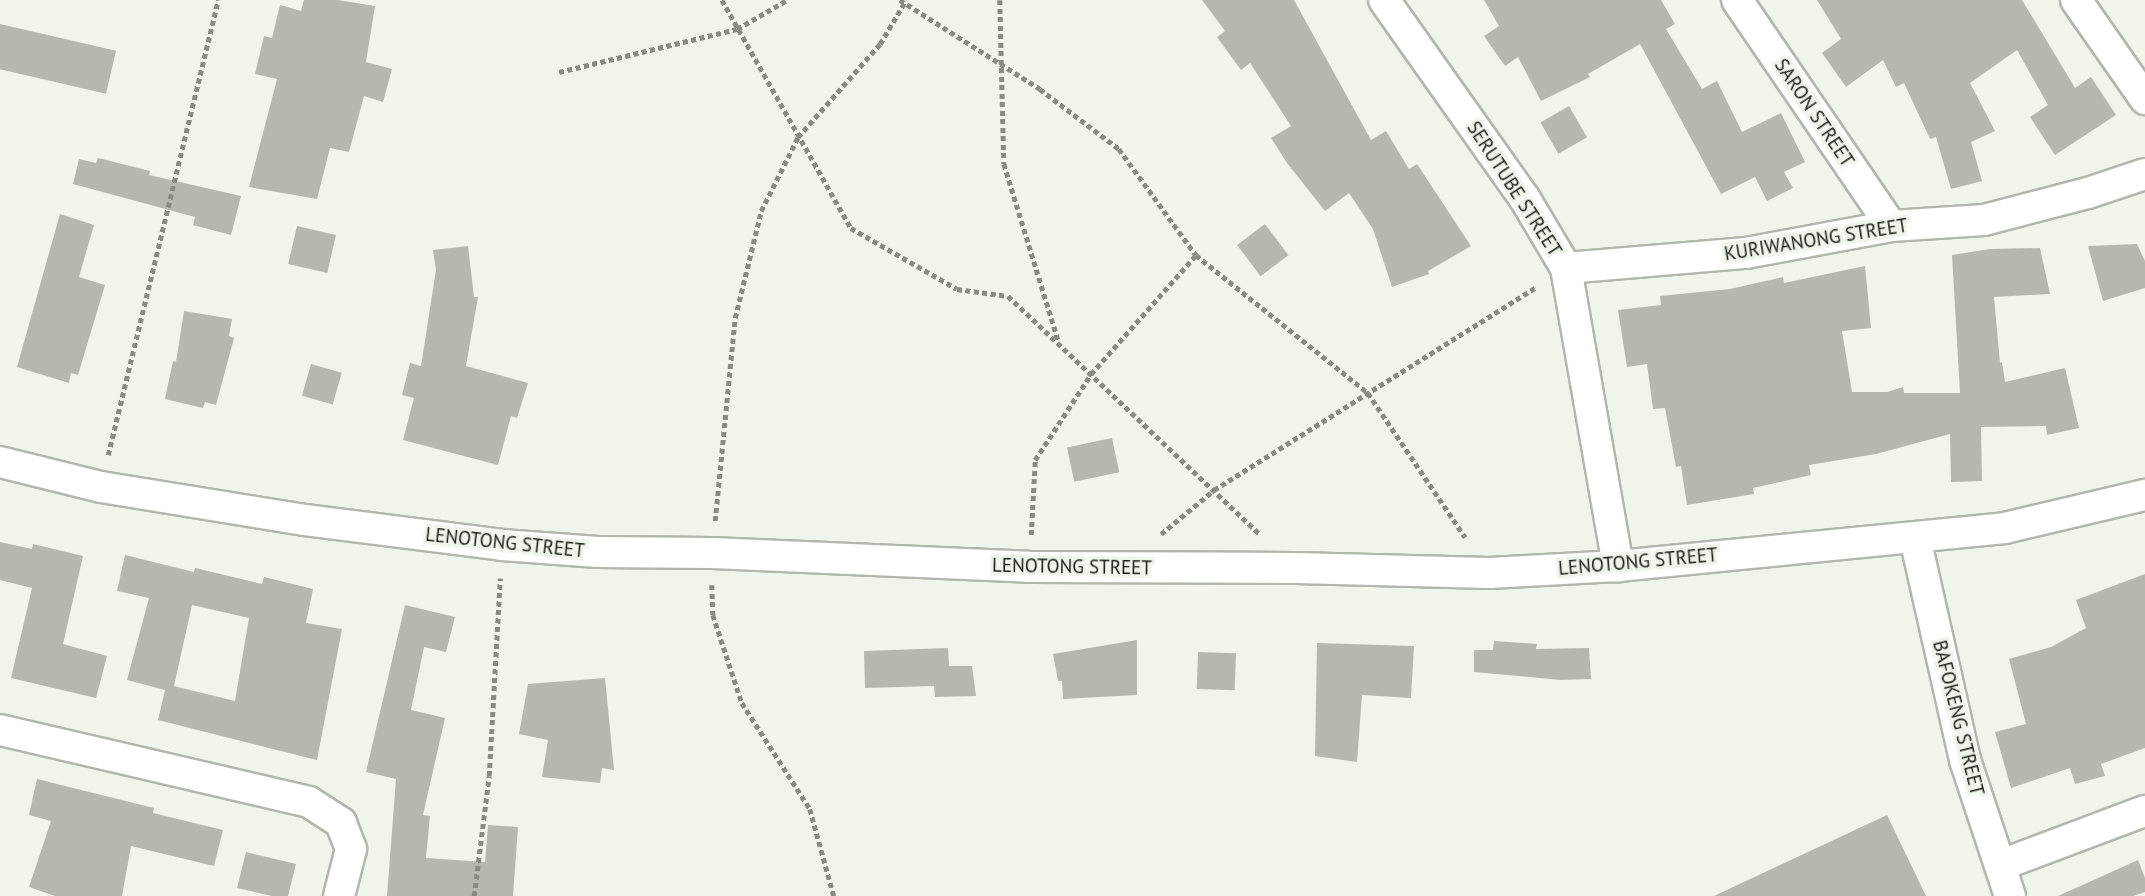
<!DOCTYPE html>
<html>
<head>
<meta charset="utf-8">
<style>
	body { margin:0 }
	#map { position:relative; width:2145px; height:896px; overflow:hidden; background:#eff5eb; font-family:"PT Sans",sans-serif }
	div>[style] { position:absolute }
	.building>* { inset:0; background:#b4b9af; transform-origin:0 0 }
	.path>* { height:4.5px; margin-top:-2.25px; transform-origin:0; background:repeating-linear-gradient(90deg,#878b84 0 5px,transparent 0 8.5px) }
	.roads { filter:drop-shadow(2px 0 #b2b7ae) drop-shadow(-2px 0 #b2b7ae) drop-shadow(0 2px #b2b7ae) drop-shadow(0 -2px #b2b7ae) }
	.street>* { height:30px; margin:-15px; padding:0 15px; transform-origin:15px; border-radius:15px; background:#fff }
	span { translate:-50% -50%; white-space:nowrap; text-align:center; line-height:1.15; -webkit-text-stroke:7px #eff5eb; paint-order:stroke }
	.street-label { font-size:19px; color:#191b17 }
</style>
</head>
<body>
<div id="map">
	<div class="building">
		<i style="clip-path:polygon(304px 0,338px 0,375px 6px,366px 62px,392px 69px,383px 102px,364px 96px,349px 152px,330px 148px,317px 199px,249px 187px,277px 79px,255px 74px,264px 36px,272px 38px,280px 5px,301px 11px)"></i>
		<i style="clip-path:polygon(1202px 0,1294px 0,1371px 140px,1386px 131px,1409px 169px,1417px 164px,1471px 246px,1428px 271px,1429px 274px,1392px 287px,1373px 229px,1349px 193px,1325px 211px,1287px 163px,1271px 138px,1291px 126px,1250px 63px,1241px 70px,1217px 37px,1225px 31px)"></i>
		<i style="clip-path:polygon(1484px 0,1661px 0,1675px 24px,1666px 29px,1702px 89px,1717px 81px,1742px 132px,1781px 113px,1805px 162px,1784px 172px,1793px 188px,1767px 201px,1755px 177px,1721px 194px,1640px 44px,1588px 74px,1590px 77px,1541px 101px,1518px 57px,1505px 66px,1484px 36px,1499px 26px)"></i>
		<i style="clip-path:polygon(1817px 0,2022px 0,2075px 88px,2091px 77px,2116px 115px,2055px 155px,2030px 117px,2048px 105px,2017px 50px,1970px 83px,1995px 131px,1971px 142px,1982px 181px,1951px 189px,1936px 137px,1930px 139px,1904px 83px,1896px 87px,1883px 60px,1846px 87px,1822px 53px,1841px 39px)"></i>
		<i style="left:0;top:24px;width:119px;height:44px;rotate:13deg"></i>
		<i style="left:1569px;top:106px;width:36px;height:33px;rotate:60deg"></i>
		<i style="clip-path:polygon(98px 158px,150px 171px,149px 175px,241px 196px,231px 235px,193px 225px,195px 217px,73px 184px,79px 159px,96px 163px)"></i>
		<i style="clip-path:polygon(60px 214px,94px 225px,79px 277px,105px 285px,78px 375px,71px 373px,69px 383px,17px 367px)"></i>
		<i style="left:1265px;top:224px;width:39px;height:35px;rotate:53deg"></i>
		<i style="left:297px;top:226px;width:40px;height:39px;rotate:13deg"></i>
		<i style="clip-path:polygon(2137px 244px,2145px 261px,2145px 288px,2103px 301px,2088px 246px)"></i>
		<i style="clip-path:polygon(468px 246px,474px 297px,478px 297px,466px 366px,528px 383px,517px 418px,511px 416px,498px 465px,403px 440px,414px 398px,402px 395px,410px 363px,421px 366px,436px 270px,433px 250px)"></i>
		<i style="clip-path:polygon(2040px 248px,2050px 294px,1994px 297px,2000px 363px,2002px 362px,2005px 382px,2065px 368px,2079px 428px,2047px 435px,2046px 426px,1981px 427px,1982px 481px,1951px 482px,1950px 434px,1876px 454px,1809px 465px,1811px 475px,1753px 488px,1754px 494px,1687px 505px,1681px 466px,1676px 467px,1665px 408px,1653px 409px,1647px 364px,1627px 367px,1618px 310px,1661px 305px,1660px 296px,1730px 289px,1783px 277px,1784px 283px,1865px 266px,1871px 328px,1842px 331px,1852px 392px,1887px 392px,1903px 387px,1904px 393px,1960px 393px,1952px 255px,1990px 249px)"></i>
		<i style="clip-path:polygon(184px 311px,232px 319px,229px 336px,234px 338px,216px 405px,205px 402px,203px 408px,165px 399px,173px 361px,176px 362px)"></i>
		<i style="left:311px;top:364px;width:32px;height:33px;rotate:16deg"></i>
		<i style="left:1112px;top:438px;width:35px;height:46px;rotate:78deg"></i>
		<i style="clip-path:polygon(0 542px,32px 549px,33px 544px,83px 556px,63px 644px,107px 656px,96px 698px,11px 678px,32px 588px,0 580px)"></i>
		<i style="clip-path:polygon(evenodd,125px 555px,194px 572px,195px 568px,262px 584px,264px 577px,313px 589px,306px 623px,342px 629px,317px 760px,158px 720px,165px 690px,127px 680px,149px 598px,117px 591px,125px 555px,192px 605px,249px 618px,235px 701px,174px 686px,192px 605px)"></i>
		<i style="clip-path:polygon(2145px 574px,2145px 748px,2101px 764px,2105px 776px,2075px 784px,2070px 768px,2011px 788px,1995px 732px,2026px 724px,2009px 659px,2051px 647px,2086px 628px,2076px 600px)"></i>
		<i style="clip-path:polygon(405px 605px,455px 617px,446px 652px,424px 647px,411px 710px,445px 718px,423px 815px,430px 816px,426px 858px,485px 862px,488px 825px,518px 827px,513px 896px,387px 896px,396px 779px,366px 772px)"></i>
		<i style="clip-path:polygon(1137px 640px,1137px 695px,1063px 699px,1062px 681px,1058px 681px,1053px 654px)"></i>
		<i style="clip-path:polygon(1494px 641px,1537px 644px,1536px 649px,1589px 648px,1591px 679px,1561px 680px,1474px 672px,1474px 650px,1493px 650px)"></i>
		<i style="clip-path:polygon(1317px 643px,1414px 646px,1411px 698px,1362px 695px,1357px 762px,1315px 756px)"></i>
		<i style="clip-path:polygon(948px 648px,949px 666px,972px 666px,976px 696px,935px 697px,934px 686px,865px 688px,864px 651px)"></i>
		<i style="left:1198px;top:652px;width:38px;height:37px;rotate:2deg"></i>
		<i style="clip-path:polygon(605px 678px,614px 770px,602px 768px,600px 783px,542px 777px,548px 740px,519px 734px,528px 684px)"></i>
		<i style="clip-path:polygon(37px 779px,154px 808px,153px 813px,223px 830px,214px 866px,131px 846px,122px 896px,55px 896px,29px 887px,51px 821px,29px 815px)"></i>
		<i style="clip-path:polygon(1887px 815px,1926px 896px,1714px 896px)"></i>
		<i style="clip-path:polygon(246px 852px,296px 864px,288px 896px,272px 896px,237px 888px)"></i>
		<i style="clip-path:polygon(2138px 860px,2145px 878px,2145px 892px,2133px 896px,2058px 896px)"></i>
	</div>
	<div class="path">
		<i style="left:722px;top:0;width:262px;rotate:60.5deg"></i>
		<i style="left:851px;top:228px;width:122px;rotate:29.9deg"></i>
		<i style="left:957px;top:289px;width:51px;rotate:7.8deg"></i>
		<i style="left:1008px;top:296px;width:347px;rotate:43.4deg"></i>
		<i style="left:900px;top:0;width:166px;rotate:32.4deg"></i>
		<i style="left:1040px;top:89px;width:99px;rotate:37.2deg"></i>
		<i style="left:1119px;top:149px;width:131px;rotate:54deg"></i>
		<i style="left:1196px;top:255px;width:221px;rotate:38.7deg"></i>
		<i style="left:1368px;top:393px;width:174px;rotate:56deg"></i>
		<i style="left:1000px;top:0;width:164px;rotate:88.6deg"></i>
		<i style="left:1004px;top:164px;width:187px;rotate:72.9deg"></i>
		<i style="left:559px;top:72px;width:183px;rotate:-13.6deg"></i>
		<i style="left:737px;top:29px;width:58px;rotate:-30.1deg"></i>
		<i style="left:108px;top:455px;width:468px;rotate:-76.4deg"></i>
		<i style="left:715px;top:521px;width:204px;rotate:-84.4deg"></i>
		<i style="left:735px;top:318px;width:110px;rotate:-76.3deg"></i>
		<i style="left:761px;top:211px;width:83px;rotate:-63.4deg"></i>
		<i style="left:798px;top:137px;width:124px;rotate:-48.6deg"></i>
		<i style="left:880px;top:44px;width:51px;rotate:-59.4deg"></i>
		<i style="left:1161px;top:534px;width:69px;rotate:-39.7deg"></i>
		<i style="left:1214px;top:490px;width:381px;rotate:-32.2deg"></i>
		<i style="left:1031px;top:535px;width:75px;rotate:-86.9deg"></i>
		<i style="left:1035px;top:460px;width:103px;rotate:-56.9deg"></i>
		<i style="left:1091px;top:374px;width:159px;rotate:-48.6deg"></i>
		<i style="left:712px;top:585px;width:30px;rotate:88deg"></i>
		<i style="left:713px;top:615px;width:93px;rotate:71.8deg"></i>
		<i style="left:742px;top:703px;width:126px;rotate:57.3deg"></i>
		<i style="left:810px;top:809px;width:90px;rotate:74.6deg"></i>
		<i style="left:474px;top:896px;width:121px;rotate:-82.9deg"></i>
		<i style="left:489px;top:776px;width:198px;rotate:-86.8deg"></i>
	</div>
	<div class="roads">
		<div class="street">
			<i style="left:1384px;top:0;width:244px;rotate:54.7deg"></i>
			<i style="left:1525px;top:199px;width:80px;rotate:59.3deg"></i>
			<i style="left:1566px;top:268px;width:303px;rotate:80.1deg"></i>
			<i style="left:1737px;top:0;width:273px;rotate:55.7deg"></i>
			<i style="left:2076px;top:0;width:121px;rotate:55.1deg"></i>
			<i style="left:1566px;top:268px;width:181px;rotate:-4.8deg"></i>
			<i style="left:1746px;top:253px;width:147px;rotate:-10.5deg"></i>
			<i style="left:1891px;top:226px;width:93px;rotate:-3.7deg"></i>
			<i style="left:1984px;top:220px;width:107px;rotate:-14.6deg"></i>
			<i style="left:2088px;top:193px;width:60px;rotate:-18.4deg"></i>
			<i style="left:0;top:462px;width:104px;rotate:13.9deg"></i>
			<i style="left:101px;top:487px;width:207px;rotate:9.2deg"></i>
			<i style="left:305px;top:520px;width:199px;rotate:7.2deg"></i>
			<i style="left:502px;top:545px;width:96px;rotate:4.2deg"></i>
			<i style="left:598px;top:552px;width:114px;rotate:0.5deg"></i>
			<i style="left:712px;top:553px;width:317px;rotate:2.5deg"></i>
			<i style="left:1029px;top:567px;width:267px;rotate:0.2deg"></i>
			<i style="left:1296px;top:568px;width:193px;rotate:1.5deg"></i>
			<i style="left:1489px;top:573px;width:129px;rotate:-3.1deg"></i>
			<i style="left:1618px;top:566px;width:389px;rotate:-5.6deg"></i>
			<i style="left:2005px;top:528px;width:144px;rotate:-13.3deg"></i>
			<i style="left:1915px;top:538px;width:228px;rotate:77.3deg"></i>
			<i style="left:1965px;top:760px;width:143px;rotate:71.7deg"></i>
			<i style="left:0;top:730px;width:317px;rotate:13.1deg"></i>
			<i style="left:309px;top:802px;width:38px;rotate:33deg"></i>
			<i style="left:341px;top:823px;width:28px;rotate:69deg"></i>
			<i style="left:351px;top:849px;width:49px;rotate:104.3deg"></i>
			<i style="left:2001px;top:865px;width:154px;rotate:-20.6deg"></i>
		</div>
	</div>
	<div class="street-label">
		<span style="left:1814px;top:113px;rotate:56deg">SARON STREET</span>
		<span style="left:1514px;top:189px;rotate:57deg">SERUTUBE STREET</span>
		<span style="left:1816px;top:240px;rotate:-9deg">KURIWANONG STREET</span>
		<span style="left:505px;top:543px;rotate:6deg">LENOTONG STREET</span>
		<span style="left:1638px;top:562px;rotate:-5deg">LENOTONG STREET</span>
		<span style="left:1072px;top:567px;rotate:1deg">LENOTONG STREET</span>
		<span style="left:1958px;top:718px;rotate:76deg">BAFOKENG STREET</span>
	</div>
</div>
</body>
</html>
